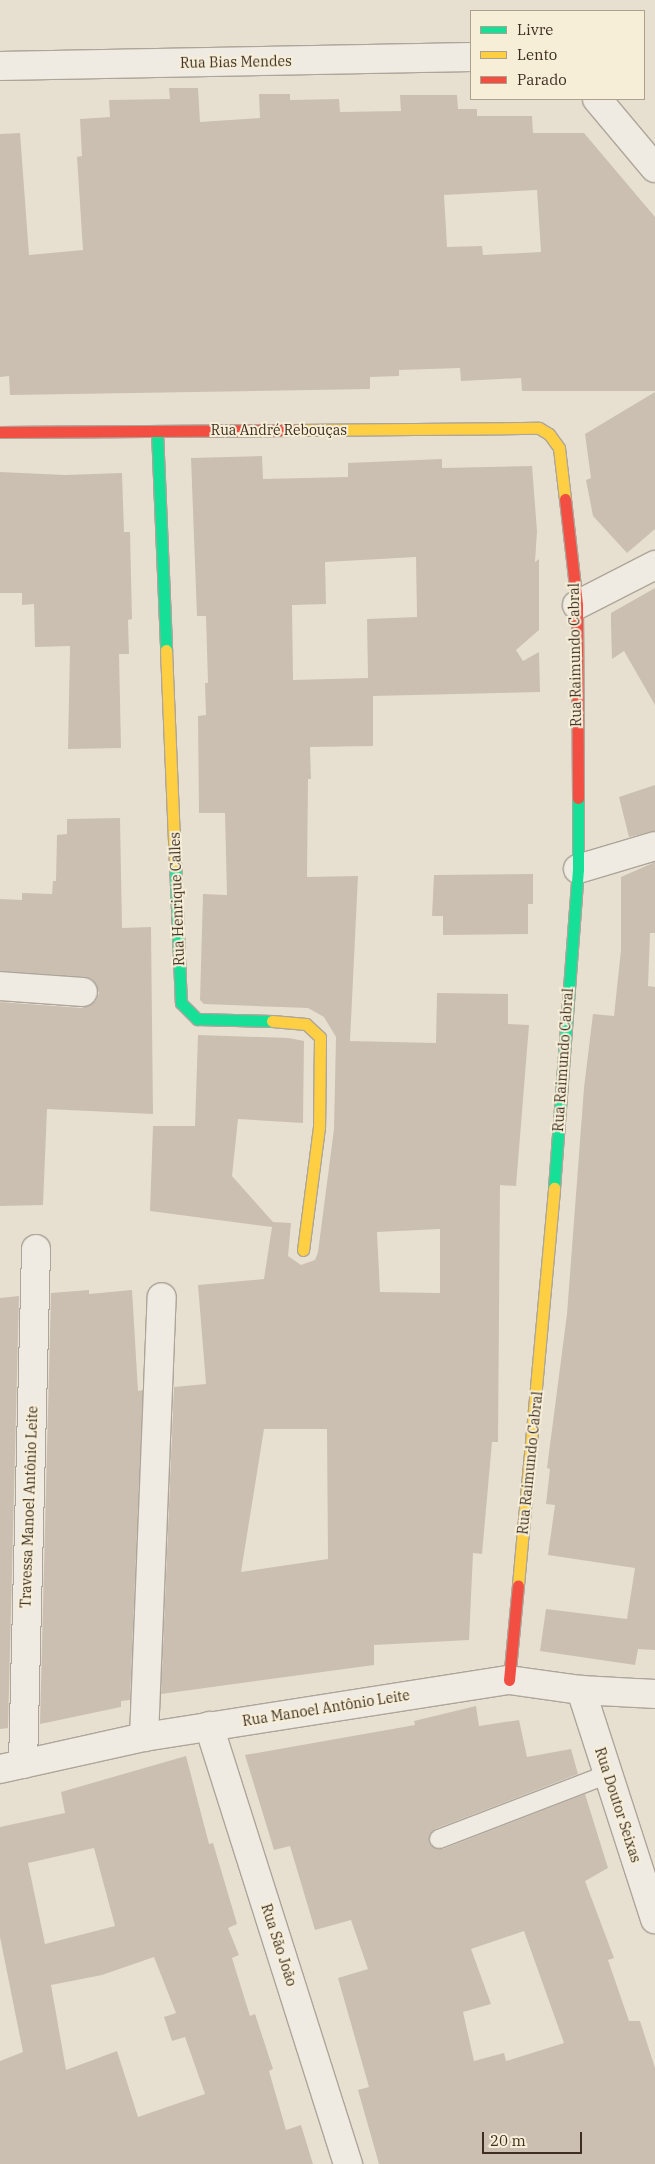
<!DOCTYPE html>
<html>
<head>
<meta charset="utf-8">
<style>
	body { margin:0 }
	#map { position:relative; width:655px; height:2164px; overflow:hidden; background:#e7e0d1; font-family:"IBM Plex Serif",serif }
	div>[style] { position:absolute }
	.building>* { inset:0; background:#cbbfb2 }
	.roads { filter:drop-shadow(1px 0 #ada599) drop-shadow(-1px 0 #ada599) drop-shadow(0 1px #ada599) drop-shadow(0 -1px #ada599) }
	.lane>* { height:18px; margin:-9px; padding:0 9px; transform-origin:9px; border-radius:9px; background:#efebe3 }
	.street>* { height:28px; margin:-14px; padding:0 14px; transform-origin:14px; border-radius:14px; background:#efebe3 }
	.fast>* { height:11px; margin:-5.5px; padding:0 5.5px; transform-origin:5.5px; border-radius:5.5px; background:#16e098 }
	.slow>* { height:11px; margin:-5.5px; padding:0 5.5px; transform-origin:5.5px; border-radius:5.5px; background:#ffcf43 }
	.jam>* { height:11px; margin:-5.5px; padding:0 5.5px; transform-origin:5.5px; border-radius:5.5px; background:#f24e42 }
	span { translate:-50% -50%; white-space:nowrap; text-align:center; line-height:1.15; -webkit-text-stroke:4px #f7eed8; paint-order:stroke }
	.street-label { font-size:14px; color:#3d2e20 }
	.legend { position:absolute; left:470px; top:10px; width:175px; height:90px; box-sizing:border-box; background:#f7eed8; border:1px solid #ada18e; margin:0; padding:6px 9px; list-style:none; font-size:15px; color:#3d2e20 }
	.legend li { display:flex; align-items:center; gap:10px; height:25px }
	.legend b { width:25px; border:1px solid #ada18e }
	.scale { position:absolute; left:482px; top:2132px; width:100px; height:22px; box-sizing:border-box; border:2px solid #3d2e20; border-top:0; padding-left:6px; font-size:15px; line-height:18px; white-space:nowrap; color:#3d2e20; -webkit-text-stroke:4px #f7eed8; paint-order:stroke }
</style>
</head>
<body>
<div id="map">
	<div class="building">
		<i style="clip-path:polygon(evenodd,169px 88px,198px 88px,200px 122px,260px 118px,259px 94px,290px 94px,290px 100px,339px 99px,340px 112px,401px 111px,400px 95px,457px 95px,458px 109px,477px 109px,477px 116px,532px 116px,533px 133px,584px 133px,655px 217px,655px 391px,522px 391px,521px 378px,461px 381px,460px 368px,399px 370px,399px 376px,370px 377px,370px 389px,10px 395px,9px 376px,0 377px,0 134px,20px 133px,29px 255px,83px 250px,77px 157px,82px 156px,80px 119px,110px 117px,109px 100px,170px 99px,169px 88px,537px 190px,541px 252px,483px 255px,482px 246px,447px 247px,444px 195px,537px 190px)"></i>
		<i style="clip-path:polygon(655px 392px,655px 529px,627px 553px,593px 516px,586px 480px,591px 478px,585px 434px)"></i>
		<i style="clip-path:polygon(evenodd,262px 456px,263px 479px,348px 477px,348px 463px,442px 459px,442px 468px,532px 466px,537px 531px,535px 562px,539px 559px,539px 630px,516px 650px,523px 661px,539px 652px,540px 692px,373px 696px,373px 746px,310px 747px,311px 779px,308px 779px,307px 877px,358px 876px,350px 1041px,436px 1043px,437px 993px,508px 994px,508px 1024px,529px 1025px,516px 1186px,500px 1185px,498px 1442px,492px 1442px,482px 1554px,473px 1553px,469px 1640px,374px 1645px,374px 1665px,161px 1694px,174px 1387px,206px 1384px,198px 1285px,264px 1279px,272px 1227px,150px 1211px,153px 1126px,195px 1126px,198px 1035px,289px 1038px,304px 1041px,303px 1123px,238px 1119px,232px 1176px,273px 1222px,291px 1223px,288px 1256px,301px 1265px,315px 1260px,318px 1252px,334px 1129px,336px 1037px,324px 1017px,308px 1008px,204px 1004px,200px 1000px,203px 894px,227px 895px,225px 813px,199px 813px,198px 716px,206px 715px,205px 683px,208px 683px,206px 616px,197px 616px,191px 458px,262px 456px,416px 557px,417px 617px,367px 619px,368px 678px,293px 680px,292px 605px,326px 604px,325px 562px,416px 557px,262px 456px,440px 1229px,440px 1293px,380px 1292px,377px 1232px,440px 1229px,262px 456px,264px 1429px,327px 1429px,328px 1559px,241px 1572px,264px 1429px)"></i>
		<i style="clip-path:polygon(0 472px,65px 475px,122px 473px,124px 532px,130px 532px,132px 619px,128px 620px,129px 654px,119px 654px,121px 748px,68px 749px,70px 646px,35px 647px,34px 604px,22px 605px,22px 593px,0 593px)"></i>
		<i style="clip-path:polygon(655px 588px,655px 705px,624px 651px,612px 659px,611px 624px,611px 613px)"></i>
		<i style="clip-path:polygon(655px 785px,655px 831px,629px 837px,619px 797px)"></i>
		<i style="clip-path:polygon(120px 818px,122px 928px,151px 927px,153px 1114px,47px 1109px,43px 1205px,0 1206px,0 1002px,82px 1008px,96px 1001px,99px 993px,92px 979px,85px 977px,0 971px,0 899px,22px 900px,22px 893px,52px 894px,53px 881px,56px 881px,57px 835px,67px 834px,67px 819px)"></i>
		<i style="clip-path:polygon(655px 862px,655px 933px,650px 933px,648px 986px,655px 987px,655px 1650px,638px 1649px,635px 1665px,540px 1651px,546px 1609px,627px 1619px,635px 1568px,548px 1555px,555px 1505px,546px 1504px,550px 1469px,547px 1468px,567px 1314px,584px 1088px,593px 1014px,614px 1016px,621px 950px,621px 877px)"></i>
		<i style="clip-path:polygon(533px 874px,533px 904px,528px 904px,528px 934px,443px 935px,443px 916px,432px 916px,434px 875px)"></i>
		<i style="clip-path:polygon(89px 1290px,89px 1294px,132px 1290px,138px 1391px,143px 1390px,130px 1700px,121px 1701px,121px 1707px,40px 1724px,51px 1293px)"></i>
		<i style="clip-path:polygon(19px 1296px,8px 1728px,0 1729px,0 1298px)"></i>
		<i style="clip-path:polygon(evenodd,476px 1706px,479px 1726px,519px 1720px,527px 1757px,571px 1749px,578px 1774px,435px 1829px,429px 1837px,429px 1843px,437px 1849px,443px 1849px,585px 1794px,608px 1868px,585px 1881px,614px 1958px,608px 1960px,629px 2021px,640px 2021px,655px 2068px,655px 2164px,379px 2164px,358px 2090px,369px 2087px,338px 1978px,368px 1969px,351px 1920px,315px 1930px,290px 1846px,274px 1850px,245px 1755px,415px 1725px,414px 1721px,476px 1706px,524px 1931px,564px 2043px,506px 2061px,504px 2053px,474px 2061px,463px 2012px,491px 2004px,471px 1949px,524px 1931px)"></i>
		<i style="clip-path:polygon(evenodd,186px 1756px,209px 1844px,213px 1843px,237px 1924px,228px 1928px,239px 1955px,232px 1958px,250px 2016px,255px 2014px,273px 2069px,269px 2071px,286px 2130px,301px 2125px,313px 2164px,0 2164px,0 2061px,23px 2052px,0 1937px,0 1827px,65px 1813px,61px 1792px,186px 1756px,94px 1848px,115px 1926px,45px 1944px,28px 1863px,94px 1848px,186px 1756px,154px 1957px,176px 2013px,164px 2017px,172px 2041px,185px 2037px,205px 2094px,138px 2117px,117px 2051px,66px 2070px,51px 1985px,102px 1975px,154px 1957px)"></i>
	</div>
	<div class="roads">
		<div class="lane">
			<i style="left:439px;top:1839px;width:181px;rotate:-21deg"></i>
		</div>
		<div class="street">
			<i style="left:0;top:66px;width:471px;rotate:-1.1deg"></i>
			<i style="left:597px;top:99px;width:90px;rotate:50deg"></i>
			<i style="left:577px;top:605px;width:88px;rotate:-27.1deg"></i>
			<i style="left:578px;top:869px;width:80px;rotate:-16.6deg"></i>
			<i style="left:0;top:986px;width:83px;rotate:4.1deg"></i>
			<i style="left:581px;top:1690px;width:241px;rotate:72.1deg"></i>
			<i style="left:209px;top:1726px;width:460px;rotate:72.4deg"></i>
			<i style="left:144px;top:1737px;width:440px;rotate:-87.7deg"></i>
			<i style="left:23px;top:1764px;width:515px;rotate:-88.55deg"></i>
			<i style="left:0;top:1769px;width:148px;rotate:-12.5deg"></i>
			<i style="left:144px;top:1737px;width:369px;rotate:-8.9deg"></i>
			<i style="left:509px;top:1680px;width:73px;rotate:7.9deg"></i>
			<i style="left:581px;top:1690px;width:74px;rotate:3.1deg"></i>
		</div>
		<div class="fast">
			<i style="left:157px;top:431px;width:219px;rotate:87.6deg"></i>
			<i style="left:175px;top:862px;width:141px;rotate:87.6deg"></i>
			<i style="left:181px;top:1003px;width:23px;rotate:45deg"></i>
			<i style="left:197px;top:1019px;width:75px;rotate:1.5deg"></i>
			<i style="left:554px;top:1188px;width:320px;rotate:-85.7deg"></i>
			<i style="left:578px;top:869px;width:71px;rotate:-90deg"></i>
		</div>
		<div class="slow">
			<i style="left:293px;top:430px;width:246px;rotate:-0.5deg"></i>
			<i style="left:539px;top:428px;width:12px;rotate:31deg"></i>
			<i style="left:549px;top:434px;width:17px;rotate:54deg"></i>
			<i style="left:559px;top:448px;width:51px;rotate:83.3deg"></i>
			<i style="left:166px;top:650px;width:212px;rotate:87.6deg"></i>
			<i style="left:272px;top:1021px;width:34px;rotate:5deg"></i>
			<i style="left:306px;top:1024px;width:19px;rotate:43deg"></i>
			<i style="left:320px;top:1037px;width:90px;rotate:90.6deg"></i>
			<i style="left:319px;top:1127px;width:124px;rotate:97.4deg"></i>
			<i style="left:518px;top:1585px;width:399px;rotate:-84.8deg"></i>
		</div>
		<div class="jam">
			<i style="left:0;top:432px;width:293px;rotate:-0.4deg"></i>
			<i style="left:565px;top:499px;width:107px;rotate:83.5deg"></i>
			<i style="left:577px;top:605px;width:193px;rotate:89.7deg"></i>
			<i style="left:509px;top:1680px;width:95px;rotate:-84.6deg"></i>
		</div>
	</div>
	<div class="street-label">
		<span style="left:236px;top:62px;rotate:-1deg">Rua Bias Mendes</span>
		<span style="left:279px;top:430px">Rua André Rebouças</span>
		<span style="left:575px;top:655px;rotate:-91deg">Rua Raimundo Cabral</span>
		<span style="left:177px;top:899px;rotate:-92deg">Rua Henrique Calles</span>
		<span style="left:563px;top:1060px;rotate:-86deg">Rua Raimundo Cabral</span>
		<span style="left:530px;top:1463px;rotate:-84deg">Rua Raimundo Cabral</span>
		<span style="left:29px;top:1507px;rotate:-88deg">Travessa Manoel Antônio Leite</span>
		<span style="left:326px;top:1708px;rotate:-9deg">Rua Manoel Antônio Leite</span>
		<span style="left:618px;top:1805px;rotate:72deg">Rua Doutor Seixas</span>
		<span style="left:279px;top:1945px;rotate:72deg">Rua São João</span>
	</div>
	<ul class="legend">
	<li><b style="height:6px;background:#16e098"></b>Livre</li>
	<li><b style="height:6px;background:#ffcf43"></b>Lento</li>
	<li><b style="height:6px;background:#f24e42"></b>Parado</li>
	</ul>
	<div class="scale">20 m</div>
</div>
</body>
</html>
